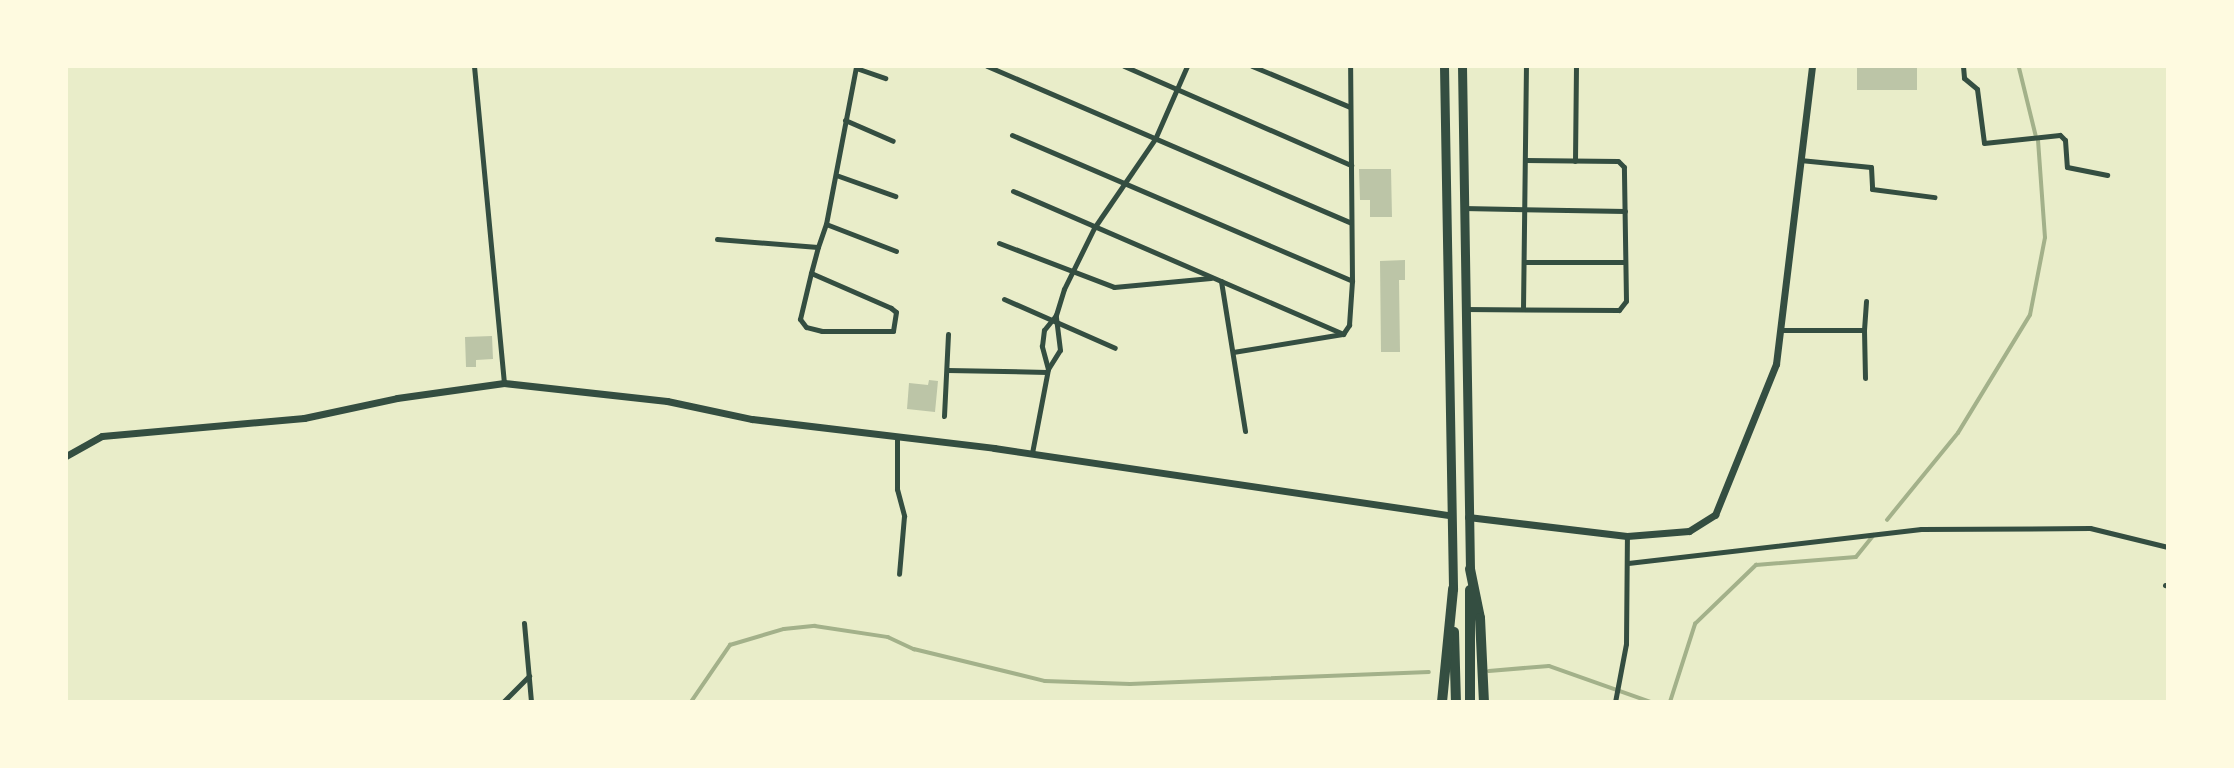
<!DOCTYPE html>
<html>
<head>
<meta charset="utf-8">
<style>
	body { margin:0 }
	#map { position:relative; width:2234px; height:768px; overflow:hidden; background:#e9edc9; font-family:Georgia,serif }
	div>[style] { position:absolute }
	.stream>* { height:3.5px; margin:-1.75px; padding:0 1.75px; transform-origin:1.75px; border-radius:1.75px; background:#a3b18a }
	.building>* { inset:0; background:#bcc5a7; transform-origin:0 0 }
	.minor>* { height:5px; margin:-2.5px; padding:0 2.5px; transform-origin:2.5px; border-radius:2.5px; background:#344e41 }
	.tertiary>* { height:7px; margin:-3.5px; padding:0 3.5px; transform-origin:3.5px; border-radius:3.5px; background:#344e41 }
	.trunk>* { height:9px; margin:-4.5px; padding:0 4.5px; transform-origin:4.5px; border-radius:4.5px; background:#344e41 }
	.motorway>* { height:10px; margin:-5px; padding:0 5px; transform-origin:5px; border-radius:5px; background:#344e41 }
	span { translate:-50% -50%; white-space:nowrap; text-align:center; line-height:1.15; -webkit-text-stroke:7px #fefae0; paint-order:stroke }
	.frame { position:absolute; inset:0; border:68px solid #fefae0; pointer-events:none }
</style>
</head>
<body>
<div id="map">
	<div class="stream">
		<i style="left:2019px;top:66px;width:71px;rotate:76.2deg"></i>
		<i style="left:1887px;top:520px;width:112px;rotate:-50.8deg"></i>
		<i style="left:1958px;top:433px;width:138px;rotate:-58.6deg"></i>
		<i style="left:2030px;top:315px;width:78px;rotate:-79deg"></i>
		<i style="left:2045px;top:238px;width:97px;rotate:-94.1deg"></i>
		<i style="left:1489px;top:671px;width:60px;rotate:-4.8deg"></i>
		<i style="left:1549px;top:666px;width:108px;rotate:19.4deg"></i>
		<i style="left:691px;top:702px;width:69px;rotate:-55.6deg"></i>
		<i style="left:730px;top:645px;width:56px;rotate:-16.5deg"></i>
		<i style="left:784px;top:629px;width:31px;rotate:-6deg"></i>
		<i style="left:815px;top:626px;width:74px;rotate:8.6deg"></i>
		<i style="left:888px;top:637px;width:29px;rotate:25deg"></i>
		<i style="left:914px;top:649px;width:135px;rotate:13.7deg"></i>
		<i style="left:1045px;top:681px;width:85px;rotate:2deg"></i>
		<i style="left:1130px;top:684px;width:299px;rotate:-2.3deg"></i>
		<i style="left:1670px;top:702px;width:82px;rotate:-72.2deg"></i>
		<i style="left:1695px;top:624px;width:85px;rotate:-44deg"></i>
		<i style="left:1756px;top:565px;width:100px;rotate:-4.6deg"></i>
		<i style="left:1856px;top:557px;width:28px;rotate:-51deg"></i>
	</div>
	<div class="building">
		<i style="left:1857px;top:66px;width:60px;height:24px"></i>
		<i style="clip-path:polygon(1359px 169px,1391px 169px,1392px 217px,1370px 217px,1370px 200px,1360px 200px)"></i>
		<i style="clip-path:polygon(1405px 260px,1405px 280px,1399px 280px,1400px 352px,1381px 352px,1380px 261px)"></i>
		<i style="clip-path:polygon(492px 336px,493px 359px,476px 360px,476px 367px,466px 367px,465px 337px)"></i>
		<i style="clip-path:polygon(929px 380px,938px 381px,935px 412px,907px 409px,909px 383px,928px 385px)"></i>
	</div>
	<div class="minor">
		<i style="left:474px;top:66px;width:318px;rotate:84.6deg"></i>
		<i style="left:987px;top:66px;width:396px;rotate:23.3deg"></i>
		<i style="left:1124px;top:66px;width:248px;rotate:23.6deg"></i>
		<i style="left:1252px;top:66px;width:106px;rotate:22.7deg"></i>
		<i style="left:1963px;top:66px;width:12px;rotate:85deg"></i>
		<i style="left:1964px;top:78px;width:17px;rotate:40deg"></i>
		<i style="left:1977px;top:89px;width:54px;rotate:82.6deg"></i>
		<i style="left:1984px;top:143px;width:76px;rotate:-6deg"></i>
		<i style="left:2060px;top:135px;width:7px;rotate:45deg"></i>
		<i style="left:2065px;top:140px;width:27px;rotate:86deg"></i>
		<i style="left:2067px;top:167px;width:41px;rotate:11.3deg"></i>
		<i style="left:856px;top:68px;width:31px;rotate:19deg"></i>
		<i style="left:845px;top:120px;width:52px;rotate:23.6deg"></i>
		<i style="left:1012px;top:135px;width:370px;rotate:23.2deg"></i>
		<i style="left:1800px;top:160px;width:71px;rotate:5.6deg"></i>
		<i style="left:1871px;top:167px;width:22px;rotate:87deg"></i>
		<i style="left:1872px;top:189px;width:63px;rotate:7.4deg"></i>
		<i style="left:1575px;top:161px;width:95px;rotate:-89.4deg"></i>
		<i style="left:836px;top:175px;width:63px;rotate:19.6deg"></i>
		<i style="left:1013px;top:191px;width:360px;rotate:23.4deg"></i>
		<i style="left:1463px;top:208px;width:162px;rotate:1.1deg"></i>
		<i style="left:826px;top:224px;width:75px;rotate:21.1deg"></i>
		<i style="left:717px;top:239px;width:101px;rotate:4.5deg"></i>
		<i style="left:999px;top:243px;width:123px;rotate:20.9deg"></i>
		<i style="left:1114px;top:287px;width:97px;rotate:-5.3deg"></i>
		<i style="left:1524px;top:262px;width:101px"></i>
		<i style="left:811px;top:273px;width:87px;rotate:23.6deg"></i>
		<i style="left:891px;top:308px;width:6px;rotate:39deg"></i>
		<i style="left:896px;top:312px;width:19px;rotate:99deg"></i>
		<i style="left:893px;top:331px;width:71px;rotate:180deg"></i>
		<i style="left:822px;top:331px;width:16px;rotate:-166deg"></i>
		<i style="left:806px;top:327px;width:10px;rotate:-127deg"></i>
		<i style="left:800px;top:319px;width:47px;rotate:-76.6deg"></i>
		<i style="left:811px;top:273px;width:27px;rotate:-75deg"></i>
		<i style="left:818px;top:247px;width:24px;rotate:-71deg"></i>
		<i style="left:826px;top:224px;width:161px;rotate:-79.2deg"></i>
		<i style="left:1221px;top:281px;width:152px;rotate:80.9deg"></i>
		<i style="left:1004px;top:299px;width:121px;rotate:23.8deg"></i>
		<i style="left:1464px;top:309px;width:155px;rotate:0.4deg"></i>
		<i style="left:1619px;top:310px;width:11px;rotate:-52deg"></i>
		<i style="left:1626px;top:301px;width:134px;rotate:-90.9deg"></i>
		<i style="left:1624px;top:167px;width:8px;rotate:-135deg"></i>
		<i style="left:1618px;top:161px;width:93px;rotate:-179.4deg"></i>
		<i style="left:1523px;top:309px;width:243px;rotate:-89.3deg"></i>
		<i style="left:1783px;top:330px;width:81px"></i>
		<i style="left:1864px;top:330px;width:29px;rotate:-86deg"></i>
		<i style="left:1864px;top:330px;width:48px;rotate:88.8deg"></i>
		<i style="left:1343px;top:334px;width:11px;rotate:-56deg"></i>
		<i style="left:1349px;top:325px;width:44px;rotate:-86.1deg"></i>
		<i style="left:1352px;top:281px;width:215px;rotate:-90.5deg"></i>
		<i style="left:1233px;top:352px;width:111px;rotate:-9.3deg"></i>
		<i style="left:1048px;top:369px;width:24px;rotate:-105deg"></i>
		<i style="left:1042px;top:346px;width:16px;rotate:-83deg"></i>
		<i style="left:1044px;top:330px;width:19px;rotate:-51deg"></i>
		<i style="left:1056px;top:315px;width:27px;rotate:-73deg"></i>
		<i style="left:1064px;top:289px;width:68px;rotate:-63.8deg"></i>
		<i style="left:1094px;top:228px;width:108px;rotate:-55.6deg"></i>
		<i style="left:1155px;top:139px;width:80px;rotate:-66.3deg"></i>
		<i style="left:947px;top:370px;width:100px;rotate:1.1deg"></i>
		<i style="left:944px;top:416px;width:82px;rotate:-87.2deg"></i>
		<i style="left:897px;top:439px;width:50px;rotate:90deg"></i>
		<i style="left:897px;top:489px;width:28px;rotate:75deg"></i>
		<i style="left:904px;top:516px;width:58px;rotate:94.9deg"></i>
		<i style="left:1032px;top:453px;width:86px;rotate:-79.2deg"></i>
		<i style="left:1048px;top:369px;width:22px;rotate:-58deg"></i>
		<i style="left:1060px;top:350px;width:35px;rotate:-97deg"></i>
		<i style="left:1628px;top:563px;width:295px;rotate:-6.6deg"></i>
		<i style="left:1921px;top:529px;width:169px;rotate:-0.3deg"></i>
		<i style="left:2090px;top:528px;width:80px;rotate:13.7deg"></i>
		<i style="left:2165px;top:585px;width:3px;rotate:18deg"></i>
		<i style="left:524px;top:623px;width:79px;rotate:84.9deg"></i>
		<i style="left:503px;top:702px;width:37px;rotate:-45deg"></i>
		<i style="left:1615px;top:702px;width:59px;rotate:-79.3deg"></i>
		<i style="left:1626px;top:644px;width:108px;rotate:-89.5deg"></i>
	</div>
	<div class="tertiary">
		<i style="left:66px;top:456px;width:41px;rotate:-29.1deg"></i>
		<i style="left:102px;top:436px;width:203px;rotate:-5.1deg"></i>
		<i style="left:304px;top:418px;width:95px;rotate:-12.1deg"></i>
		<i style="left:397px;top:398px;width:108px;rotate:-8deg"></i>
		<i style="left:504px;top:383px;width:164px;rotate:6.3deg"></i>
		<i style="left:667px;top:401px;width:87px;rotate:12deg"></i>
		<i style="left:752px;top:419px;width:244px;rotate:6.8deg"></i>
		<i style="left:994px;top:448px;width:463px;rotate:8.4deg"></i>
		<i style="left:1468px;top:517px;width:160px;rotate:6.8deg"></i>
		<i style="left:1627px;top:536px;width:62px;rotate:-4.6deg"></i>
		<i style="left:1689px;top:531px;width:31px;rotate:-32deg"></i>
		<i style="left:1715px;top:515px;width:163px;rotate:-68deg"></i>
		<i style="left:1776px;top:364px;width:300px;rotate:-83.1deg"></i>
	</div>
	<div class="trunk">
		<i style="left:1444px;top:66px;width:523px;rotate:89.01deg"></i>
		<i style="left:1462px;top:66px;width:503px;rotate:89.09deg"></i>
	</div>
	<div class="motorway">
		<i style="left:1470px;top:569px;width:50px;rotate:78.5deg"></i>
		<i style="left:1480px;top:618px;width:84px;rotate:87.3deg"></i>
		<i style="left:1454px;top:632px;width:70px;rotate:88.4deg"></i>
		<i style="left:1442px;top:702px;width:114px;rotate:-84.4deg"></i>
		<i style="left:1470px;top:702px;width:112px;rotate:-90deg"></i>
	</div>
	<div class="frame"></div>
</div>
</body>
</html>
